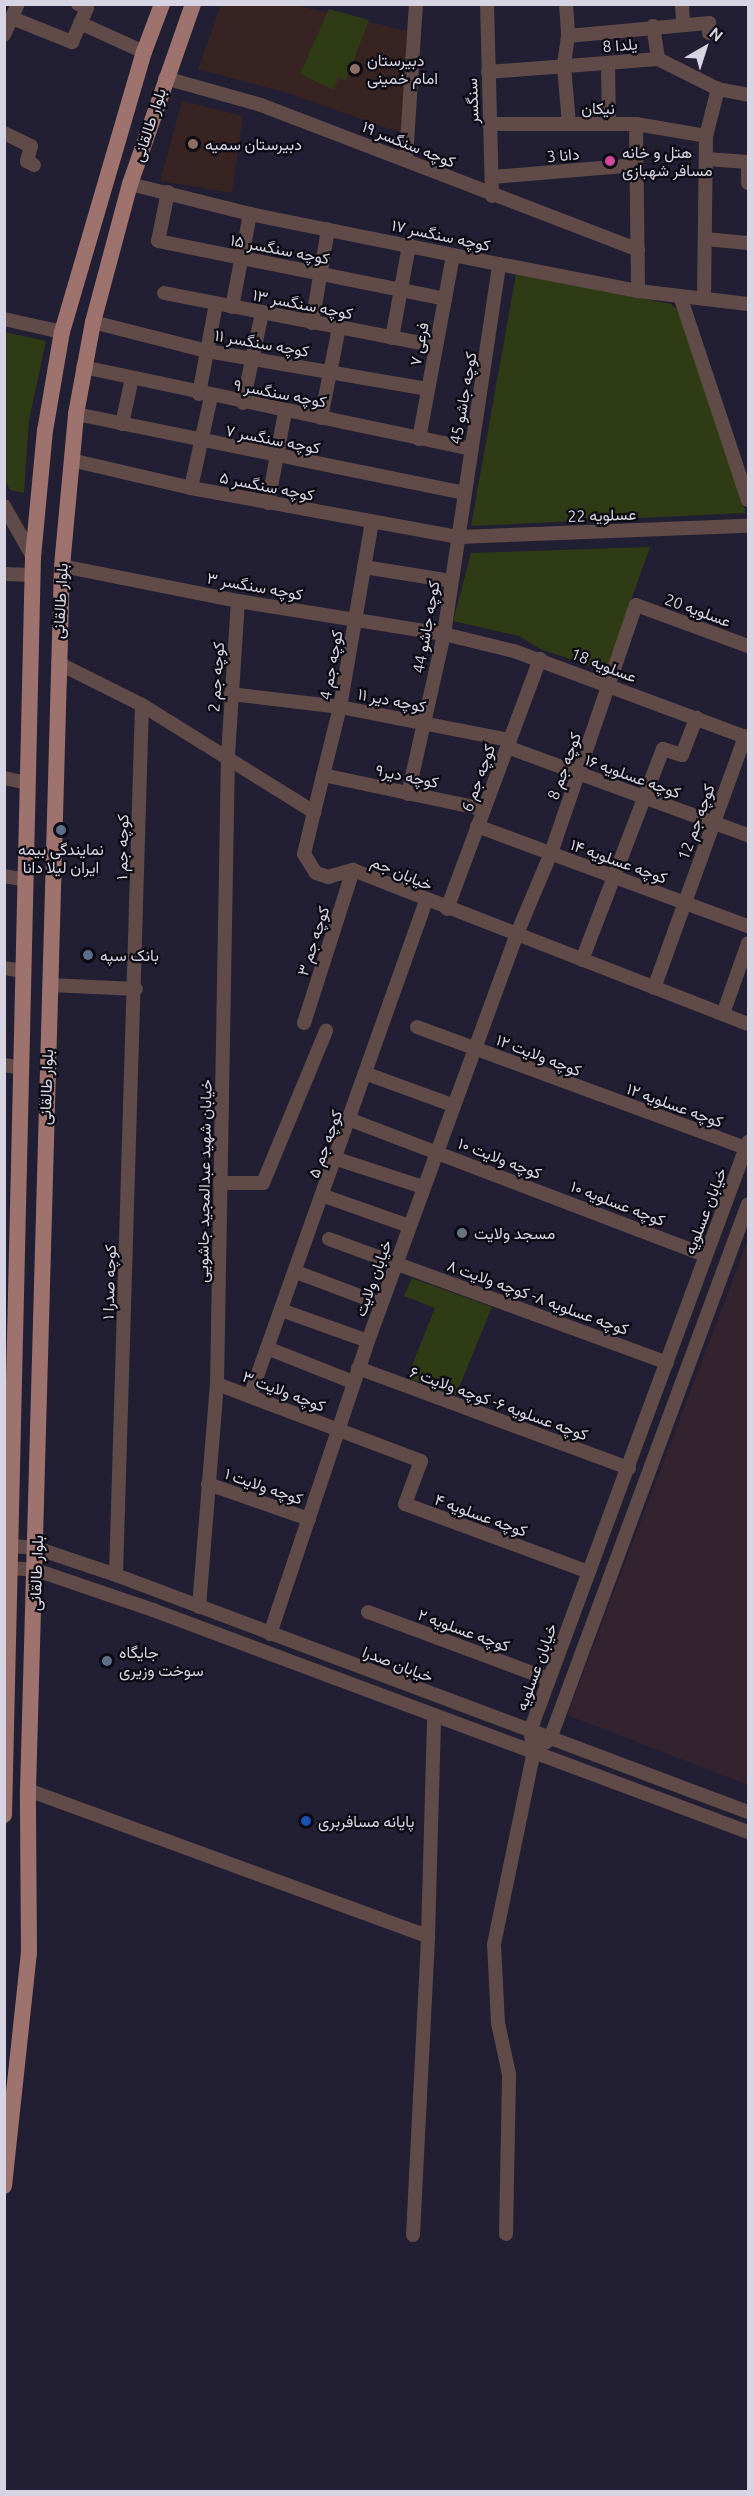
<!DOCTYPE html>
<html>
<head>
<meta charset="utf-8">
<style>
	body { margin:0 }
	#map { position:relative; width:753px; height:2496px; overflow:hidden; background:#221e33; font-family:Ubuntu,Vazirmatn,sans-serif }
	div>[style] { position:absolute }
	.industrial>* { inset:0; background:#33232f }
	.education>* { inset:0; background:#372321 }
	.green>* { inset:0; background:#2f3b15 }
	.minor>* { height:14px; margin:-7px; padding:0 7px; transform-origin:7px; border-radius:7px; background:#604b48 }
	.major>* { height:16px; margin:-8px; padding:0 8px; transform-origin:8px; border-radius:8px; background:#9e736d }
	.dots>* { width:16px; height:16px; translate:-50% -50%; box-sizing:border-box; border:3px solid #0c0a13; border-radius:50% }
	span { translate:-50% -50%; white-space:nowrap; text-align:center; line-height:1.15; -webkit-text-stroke:4.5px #0c0a13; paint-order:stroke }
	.street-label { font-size:16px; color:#d7d5e3 }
	.poi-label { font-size:16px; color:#d7d5e3 }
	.left { translate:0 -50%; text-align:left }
	.frame { position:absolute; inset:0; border:6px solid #d7d5e3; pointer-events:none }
	.north { position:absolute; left:675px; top:18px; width:60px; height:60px; -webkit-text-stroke:4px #0c0a13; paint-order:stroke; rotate:39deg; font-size:16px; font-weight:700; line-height:24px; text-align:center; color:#d7d5e3 }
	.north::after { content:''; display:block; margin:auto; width:21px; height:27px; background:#d7d5e3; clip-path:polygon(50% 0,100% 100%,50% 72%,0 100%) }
</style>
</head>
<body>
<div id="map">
	<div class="industrial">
		<i style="clip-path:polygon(748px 1240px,748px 1785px,567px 1715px)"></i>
	</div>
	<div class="education">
		<i style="clip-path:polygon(221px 5px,295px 5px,411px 32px,404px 134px,291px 94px,198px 69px)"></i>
		<i style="clip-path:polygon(182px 101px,243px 116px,232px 193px,160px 181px)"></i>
	</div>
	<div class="green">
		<i style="clip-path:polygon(329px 9px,369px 20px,346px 80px,338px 78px,334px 90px,300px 74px)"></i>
		<i style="clip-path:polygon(516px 274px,671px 304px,685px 316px,746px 513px,471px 526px)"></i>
		<i style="clip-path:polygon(5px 332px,46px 341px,29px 420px,24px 493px,10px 490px,5px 480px)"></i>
		<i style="clip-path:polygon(650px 547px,606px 671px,540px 649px,519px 636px,453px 621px,471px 553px)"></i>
		<i style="clip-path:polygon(412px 1278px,492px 1307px,456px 1395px,407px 1378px,435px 1308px,404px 1296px)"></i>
	</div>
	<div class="minor">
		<i style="left:487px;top:4px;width:192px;rotate:88.5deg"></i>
		<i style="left:566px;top:4px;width:32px;rotate:86deg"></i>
		<i style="left:568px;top:36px;width:30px;rotate:98deg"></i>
		<i style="left:564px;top:66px;width:58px;rotate:85.1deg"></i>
		<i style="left:682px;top:4px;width:20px;rotate:87deg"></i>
		<i style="left:12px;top:18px;width:65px;rotate:21.8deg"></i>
		<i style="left:72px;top:42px;width:37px;rotate:-66deg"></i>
		<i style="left:87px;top:8px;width:10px;rotate:-156deg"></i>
		<i style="left:80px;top:23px;width:70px;rotate:24.4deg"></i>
		<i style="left:653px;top:26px;width:33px;rotate:81deg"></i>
		<i style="left:4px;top:35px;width:34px;rotate:-66deg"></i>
		<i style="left:568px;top:36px;width:142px;rotate:-5.3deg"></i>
		<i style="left:709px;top:23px;width:10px;rotate:90deg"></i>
		<i style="left:608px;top:63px;width:61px;rotate:89.1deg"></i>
		<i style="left:488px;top:72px;width:170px;rotate:-4.4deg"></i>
		<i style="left:658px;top:59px;width:67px;rotate:26.6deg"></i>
		<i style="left:718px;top:89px;width:31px;rotate:11deg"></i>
		<i style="left:165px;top:78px;width:100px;rotate:15.7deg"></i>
		<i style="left:261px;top:105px;width:404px;rotate:21deg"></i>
		<i style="left:489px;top:124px;width:147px"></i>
		<i style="left:636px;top:124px;width:71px;rotate:9.7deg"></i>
		<i style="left:636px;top:124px;width:167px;rotate:89.3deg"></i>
		<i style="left:4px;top:133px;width:30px;rotate:26deg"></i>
		<i style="left:31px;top:146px;width:16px;rotate:105deg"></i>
		<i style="left:27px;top:161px;width:8px;rotate:30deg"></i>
		<i style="left:406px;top:158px;width:154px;rotate:-86.3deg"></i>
		<i style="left:706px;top:159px;width:42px;rotate:4.1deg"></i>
		<i style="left:748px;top:162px;width:21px;rotate:90deg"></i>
		<i style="left:493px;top:177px;width:144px;rotate:-4.8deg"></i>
		<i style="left:130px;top:184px;width:124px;rotate:14deg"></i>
		<i style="left:250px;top:214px;width:254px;rotate:11.4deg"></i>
		<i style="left:499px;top:264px;width:142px;rotate:11deg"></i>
		<i style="left:638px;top:291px;width:111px;rotate:6.7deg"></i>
		<i style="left:168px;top:192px;width:50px;rotate:101.5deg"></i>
		<i style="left:158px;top:241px;width:293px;rotate:11.4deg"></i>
		<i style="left:705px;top:239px;width:43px;rotate:5.3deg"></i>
		<i style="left:164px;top:293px;width:277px;rotate:11deg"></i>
		<i style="left:680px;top:296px;width:215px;rotate:71.6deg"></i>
		<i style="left:704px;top:299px;width:163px;rotate:-89.3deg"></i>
		<i style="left:706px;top:136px;width:49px;rotate:-75.7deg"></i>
		<i style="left:232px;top:307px;width:95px;rotate:-79deg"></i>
		<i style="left:4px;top:319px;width:59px;rotate:12.6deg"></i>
		<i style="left:93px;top:322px;width:118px;rotate:14.3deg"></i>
		<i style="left:207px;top:351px;width:223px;rotate:9.8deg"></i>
		<i style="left:312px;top:323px;width:95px;rotate:-80.3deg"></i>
		<i style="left:392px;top:338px;width:95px;rotate:-79.6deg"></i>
		<i style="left:83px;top:367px;width:397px;rotate:11.9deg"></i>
		<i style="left:199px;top:394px;width:92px;rotate:-79.3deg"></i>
		<i style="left:243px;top:403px;width:92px;rotate:-78.1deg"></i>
		<i style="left:76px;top:414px;width:396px;rotate:11.5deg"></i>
		<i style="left:321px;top:418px;width:93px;rotate:-78.8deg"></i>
		<i style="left:122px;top:424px;width:47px;rotate:-77.7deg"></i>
		<i style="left:419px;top:439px;width:187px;rotate:-79.5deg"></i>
		<i style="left:71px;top:460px;width:123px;rotate:13.1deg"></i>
		<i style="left:191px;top:488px;width:271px;rotate:10.4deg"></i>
		<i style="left:458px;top:537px;width:290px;rotate:-2.2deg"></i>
		<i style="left:191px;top:488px;width:94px;rotate:-77.7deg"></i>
		<i style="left:268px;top:503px;width:93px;rotate:-79.4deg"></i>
		<i style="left:4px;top:506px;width:59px;rotate:60.4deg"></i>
		<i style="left:62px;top:566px;width:179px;rotate:11.2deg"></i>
		<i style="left:238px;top:601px;width:209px;rotate:9.1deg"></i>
		<i style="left:444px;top:634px;width:72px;rotate:13.7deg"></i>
		<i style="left:514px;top:651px;width:250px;rotate:20.4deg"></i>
		<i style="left:364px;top:567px;width:88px;rotate:9.1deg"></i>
		<i style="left:4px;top:574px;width:29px;rotate:2deg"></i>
		<i style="left:58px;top:663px;width:94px;rotate:26.6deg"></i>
		<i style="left:142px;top:705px;width:203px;rotate:31.9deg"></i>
		<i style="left:314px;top:812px;width:43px;rotate:103.4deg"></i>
		<i style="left:304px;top:854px;width:22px;rotate:58deg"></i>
		<i style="left:316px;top:873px;width:13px;rotate:18deg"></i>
		<i style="left:328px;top:877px;width:26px;rotate:-16deg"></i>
		<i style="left:353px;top:870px;width:424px;rotate:21.3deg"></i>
		<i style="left:231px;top:694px;width:110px;rotate:6.8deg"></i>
		<i style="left:340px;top:707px;width:173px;rotate:11deg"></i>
		<i style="left:507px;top:747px;width:257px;rotate:20.1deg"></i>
		<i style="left:323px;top:775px;width:164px;rotate:12deg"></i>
		<i style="left:4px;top:778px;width:24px;rotate:12deg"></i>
		<i style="left:408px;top:794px;width:164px;rotate:-77.3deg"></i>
		<i style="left:444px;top:634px;width:374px;rotate:-81.5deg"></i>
		<i style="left:314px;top:812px;width:108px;rotate:-76.1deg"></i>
		<i style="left:340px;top:707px;width:188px;rotate:-80.2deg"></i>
		<i style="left:477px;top:826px;width:289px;rotate:20.3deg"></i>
		<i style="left:4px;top:876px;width:22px;rotate:10deg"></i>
		<i style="left:447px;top:909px;width:267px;rotate:-69.6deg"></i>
		<i style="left:582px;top:960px;width:226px;rotate:-69deg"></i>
		<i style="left:663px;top:749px;width:20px;rotate:18deg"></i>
		<i style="left:682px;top:755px;width:40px;rotate:-69deg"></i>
		<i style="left:4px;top:968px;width:20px;rotate:9deg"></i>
		<i style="left:50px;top:985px;width:86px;rotate:2.7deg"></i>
		<i style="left:654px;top:988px;width:268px;rotate:-70.1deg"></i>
		<i style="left:723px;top:1014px;width:75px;rotate:-70.6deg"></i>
		<i style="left:304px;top:1023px;width:161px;rotate:-72.2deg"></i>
		<i style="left:417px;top:1027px;width:351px;rotate:20.2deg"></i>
		<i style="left:4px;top:1065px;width:17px;rotate:10deg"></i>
		<i style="left:367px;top:1074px;width:90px;rotate:20deg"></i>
		<i style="left:351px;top:1120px;width:379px;rotate:20.9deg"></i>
		<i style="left:337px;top:1159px;width:90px;rotate:18deg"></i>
		<i style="left:220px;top:1183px;width:43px"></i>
		<i style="left:263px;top:1183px;width:165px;rotate:-67.5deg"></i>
		<i style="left:324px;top:1196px;width:90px;rotate:19.4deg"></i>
		<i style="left:329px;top:1239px;width:360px;rotate:20.1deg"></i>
		<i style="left:296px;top:1272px;width:91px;rotate:20.6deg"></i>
		<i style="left:281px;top:1310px;width:92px;rotate:19.6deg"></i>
		<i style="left:267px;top:1348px;width:92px;rotate:21.6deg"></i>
		<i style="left:358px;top:1368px;width:289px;rotate:20.3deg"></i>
		<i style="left:217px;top:1384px;width:218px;rotate:20.7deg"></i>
		<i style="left:421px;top:1461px;width:46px;rotate:110.4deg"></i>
		<i style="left:405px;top:1504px;width:196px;rotate:20.3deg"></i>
		<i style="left:250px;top:1396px;width:525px;rotate:-70.43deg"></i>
		<i style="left:208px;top:1484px;width:107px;rotate:19.1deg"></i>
		<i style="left:10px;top:1546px;width:26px;rotate:4deg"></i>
		<i style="left:36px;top:1548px;width:84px;rotate:18.6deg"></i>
		<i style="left:116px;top:1575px;width:675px;rotate:20.56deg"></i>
		<i style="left:9px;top:1568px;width:27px;rotate:4deg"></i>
		<i style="left:36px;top:1570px;width:124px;rotate:18.9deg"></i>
		<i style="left:153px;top:1610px;width:635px;rotate:20.46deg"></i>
		<i style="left:116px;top:1575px;width:870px;rotate:-88.29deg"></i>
		<i style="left:199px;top:1607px;width:224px;rotate:-85.4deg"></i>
		<i style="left:217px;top:1384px;width:629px;rotate:-89deg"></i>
		<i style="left:228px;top:755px;width:154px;rotate:-86.3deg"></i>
		<i style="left:368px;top:1612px;width:192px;rotate:20.4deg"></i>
		<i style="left:270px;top:1634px;width:309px;rotate:-71.5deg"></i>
		<i style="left:368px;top:1341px;width:431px;rotate:-69.9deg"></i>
		<i style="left:516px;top:936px;width:90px;rotate:-67.1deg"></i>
		<i style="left:551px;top:853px;width:262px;rotate:-71.1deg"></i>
		<i style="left:636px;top:605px;width:119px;rotate:20.1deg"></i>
		<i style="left:545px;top:1743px;width:6px;rotate:-39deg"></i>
		<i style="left:550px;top:1739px;width:570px;rotate:-69.69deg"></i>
		<i style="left:28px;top:1790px;width:426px;rotate:20.1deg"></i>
		<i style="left:428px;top:1936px;width:221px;rotate:-88.4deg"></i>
		<i style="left:506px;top:2234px;width:160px;rotate:-88.9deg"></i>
		<i style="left:509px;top:2074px;width:52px;rotate:-102.2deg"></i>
		<i style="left:498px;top:2023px;width:79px;rotate:-92.9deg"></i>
		<i style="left:494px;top:1944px;width:197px;rotate:-78.3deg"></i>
		<i style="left:534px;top:1751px;width:20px;rotate:-101deg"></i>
		<i style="left:530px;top:1731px;width:628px;rotate:-69.69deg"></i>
		<i style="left:413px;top:2235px;width:299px;rotate:-87.1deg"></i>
	</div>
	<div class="major">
		<i style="left:4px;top:1815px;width:1258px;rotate:-88.68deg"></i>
		<i style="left:33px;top:557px;width:127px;rotate:-84.6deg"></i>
		<i style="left:45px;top:431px;width:100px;rotate:-80.3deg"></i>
		<i style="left:62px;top:332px;width:292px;rotate:-73.7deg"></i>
		<i style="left:144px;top:52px;width:51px;rotate:-69.4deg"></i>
		<i style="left:4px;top:2186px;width:234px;rotate:-83.9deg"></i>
		<i style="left:29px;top:1953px;width:163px;rotate:-90.4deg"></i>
		<i style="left:28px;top:1790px;width:1224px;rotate:-88.41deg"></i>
		<i style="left:62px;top:566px;width:153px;rotate:-84.7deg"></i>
		<i style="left:76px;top:414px;width:94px;rotate:-79.5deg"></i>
		<i style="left:93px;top:322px;width:143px;rotate:-75deg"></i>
		<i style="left:130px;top:184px;width:191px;rotate:-70.7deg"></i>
	</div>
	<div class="dots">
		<i style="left:355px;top:69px;background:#8d6e63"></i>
		<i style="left:193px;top:144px;background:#8d6e63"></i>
		<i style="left:610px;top:161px;background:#d1479c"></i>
		<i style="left:61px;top:830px;background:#5c6f8a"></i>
		<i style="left:88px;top:955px;background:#5c6f8a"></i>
		<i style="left:462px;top:1233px;background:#6b7280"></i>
		<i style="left:107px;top:1661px;background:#5c6f8a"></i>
		<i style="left:306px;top:1821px;background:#1a4fb4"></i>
	</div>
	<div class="street-label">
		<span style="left:620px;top:45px;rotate:-5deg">یلدا 8</span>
		<span style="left:472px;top:101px;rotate:-92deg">سنگسر</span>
		<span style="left:598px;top:108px">نیکان</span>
		<span style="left:149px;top:125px;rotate:-72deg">بلوار طالقانی</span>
		<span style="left:409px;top:144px;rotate:22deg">کوچه سنگسر ۱۹</span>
		<span style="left:563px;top:155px;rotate:-5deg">دانا 3</span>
		<span style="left:441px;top:235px;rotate:12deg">کوچه سنگسر ۱۷</span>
		<span style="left:280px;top:249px;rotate:11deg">کوچه سنگسر ۱۵</span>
		<span style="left:303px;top:304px;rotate:11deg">کوچه سنگسر ۱۳</span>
		<span style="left:262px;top:343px;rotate:10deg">کوچه سنگسر ۱۱</span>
		<span style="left:419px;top:344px;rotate:-79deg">فرعی ۷</span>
		<span style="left:280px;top:393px;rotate:11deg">کوچه سنگسر ۹</span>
		<span style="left:463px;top:398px;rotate:-80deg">کوچه جاشو 45</span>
		<span style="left:273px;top:439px;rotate:11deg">کوچه سنگسر ۷</span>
		<span style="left:267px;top:486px;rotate:11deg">کوچه سنگسر ۵</span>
		<span style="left:602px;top:515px;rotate:-2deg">عسلویه 22</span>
		<span style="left:255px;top:586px;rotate:10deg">کوچه سنگسر ۳</span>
		<span style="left:60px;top:601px;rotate:-87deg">بلوار طالقانی</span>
		<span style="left:698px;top:610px;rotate:20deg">عسلویه 20</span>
		<span style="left:426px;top:627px;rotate:-80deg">کوچه جاشو 44</span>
		<span style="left:331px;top:665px;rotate:-80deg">کوچه جم 4</span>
		<span style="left:604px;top:665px;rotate:21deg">عسلویه 18</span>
		<span style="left:216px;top:677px;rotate:-86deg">کوچه جم 2</span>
		<span style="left:392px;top:700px;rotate:11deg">کوچه دیر ۱۱</span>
		<span style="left:564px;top:766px;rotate:-70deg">کوچه جم 8</span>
		<span style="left:407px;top:776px;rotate:12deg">کوچه دیر۹</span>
		<span style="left:633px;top:776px;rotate:20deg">کوچه عسلویه ۱۶</span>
		<span style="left:478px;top:778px;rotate:-70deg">کوچه جم 6</span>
		<span style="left:696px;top:822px;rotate:-70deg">کوچه جم 12</span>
		<span style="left:122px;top:847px;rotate:-89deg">کوچه جم ۱</span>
		<span style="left:619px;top:861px;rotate:20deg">کوچه عسلویه ۱۴</span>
		<span style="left:402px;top:873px;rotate:23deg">خیابان جم</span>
		<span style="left:313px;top:941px;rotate:-72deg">کوچه جم ۳</span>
		<span style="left:539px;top:1055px;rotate:21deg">کوچه ولایت ۱۲</span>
		<span style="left:46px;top:1087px;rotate:-88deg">بلوار طالقانی</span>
		<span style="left:675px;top:1105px;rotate:20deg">کوچه عسلویه ۱۲</span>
		<span style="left:325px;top:1144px;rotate:-70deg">کوچه جم ۵</span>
		<span style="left:500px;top:1158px;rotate:21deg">کوچه ولایت ۱۰</span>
		<span style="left:204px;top:1181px;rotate:-89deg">خیابان شهید عبدالمجید جاشویی</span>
		<span style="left:618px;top:1203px;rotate:21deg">کوچه عسلویه ۱۰</span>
		<span style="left:705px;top:1211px;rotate:-69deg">خیابان عسلویه</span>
		<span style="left:373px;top:1278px;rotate:-70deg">خیابان ولایت</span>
		<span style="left:109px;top:1282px;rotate:-88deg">کوچه صدرا ۱</span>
		<span style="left:538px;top:1297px;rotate:20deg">کوچه عسلویه ۸- کوچه ولایت ۸</span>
		<span style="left:284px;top:1391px;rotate:21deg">کوچه ولایت ۳</span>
		<span style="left:499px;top:1403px;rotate:20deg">کوچه عسلویه ۶- کوچه ولایت ۶</span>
		<span style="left:264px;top:1486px;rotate:19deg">کوچه ولایت ۱</span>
		<span style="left:481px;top:1515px;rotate:20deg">کوچه عسلویه ۴</span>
		<span style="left:36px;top:1573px;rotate:-88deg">بلوار طالقانی</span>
		<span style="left:464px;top:1630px;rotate:20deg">کوچه عسلویه ۲</span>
		<span style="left:398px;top:1664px;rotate:21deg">خیابان صدرا</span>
		<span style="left:536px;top:1667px;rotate:-70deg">خیابان عسلویه</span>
	</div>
	<div class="poi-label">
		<span class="left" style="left:367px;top:69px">دبیرستان<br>امام خمینی</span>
		<span class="left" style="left:205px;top:144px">دبیرستان سمیه</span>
		<span class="left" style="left:622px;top:161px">هتل و خانه<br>مسافر شهبازی</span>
		<span style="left:61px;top:858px">نمایندگی بیمه<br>ایران لیلا دانا</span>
		<span class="left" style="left:100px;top:955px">بانک سپه</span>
		<span class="left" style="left:474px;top:1233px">مسجد ولایت</span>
		<span class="left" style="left:119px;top:1661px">جایگاه<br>سوخت وزیری</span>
		<span class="left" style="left:318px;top:1821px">پایانه مسافربری</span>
	</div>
	<div class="frame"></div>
	<div class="north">N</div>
</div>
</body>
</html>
